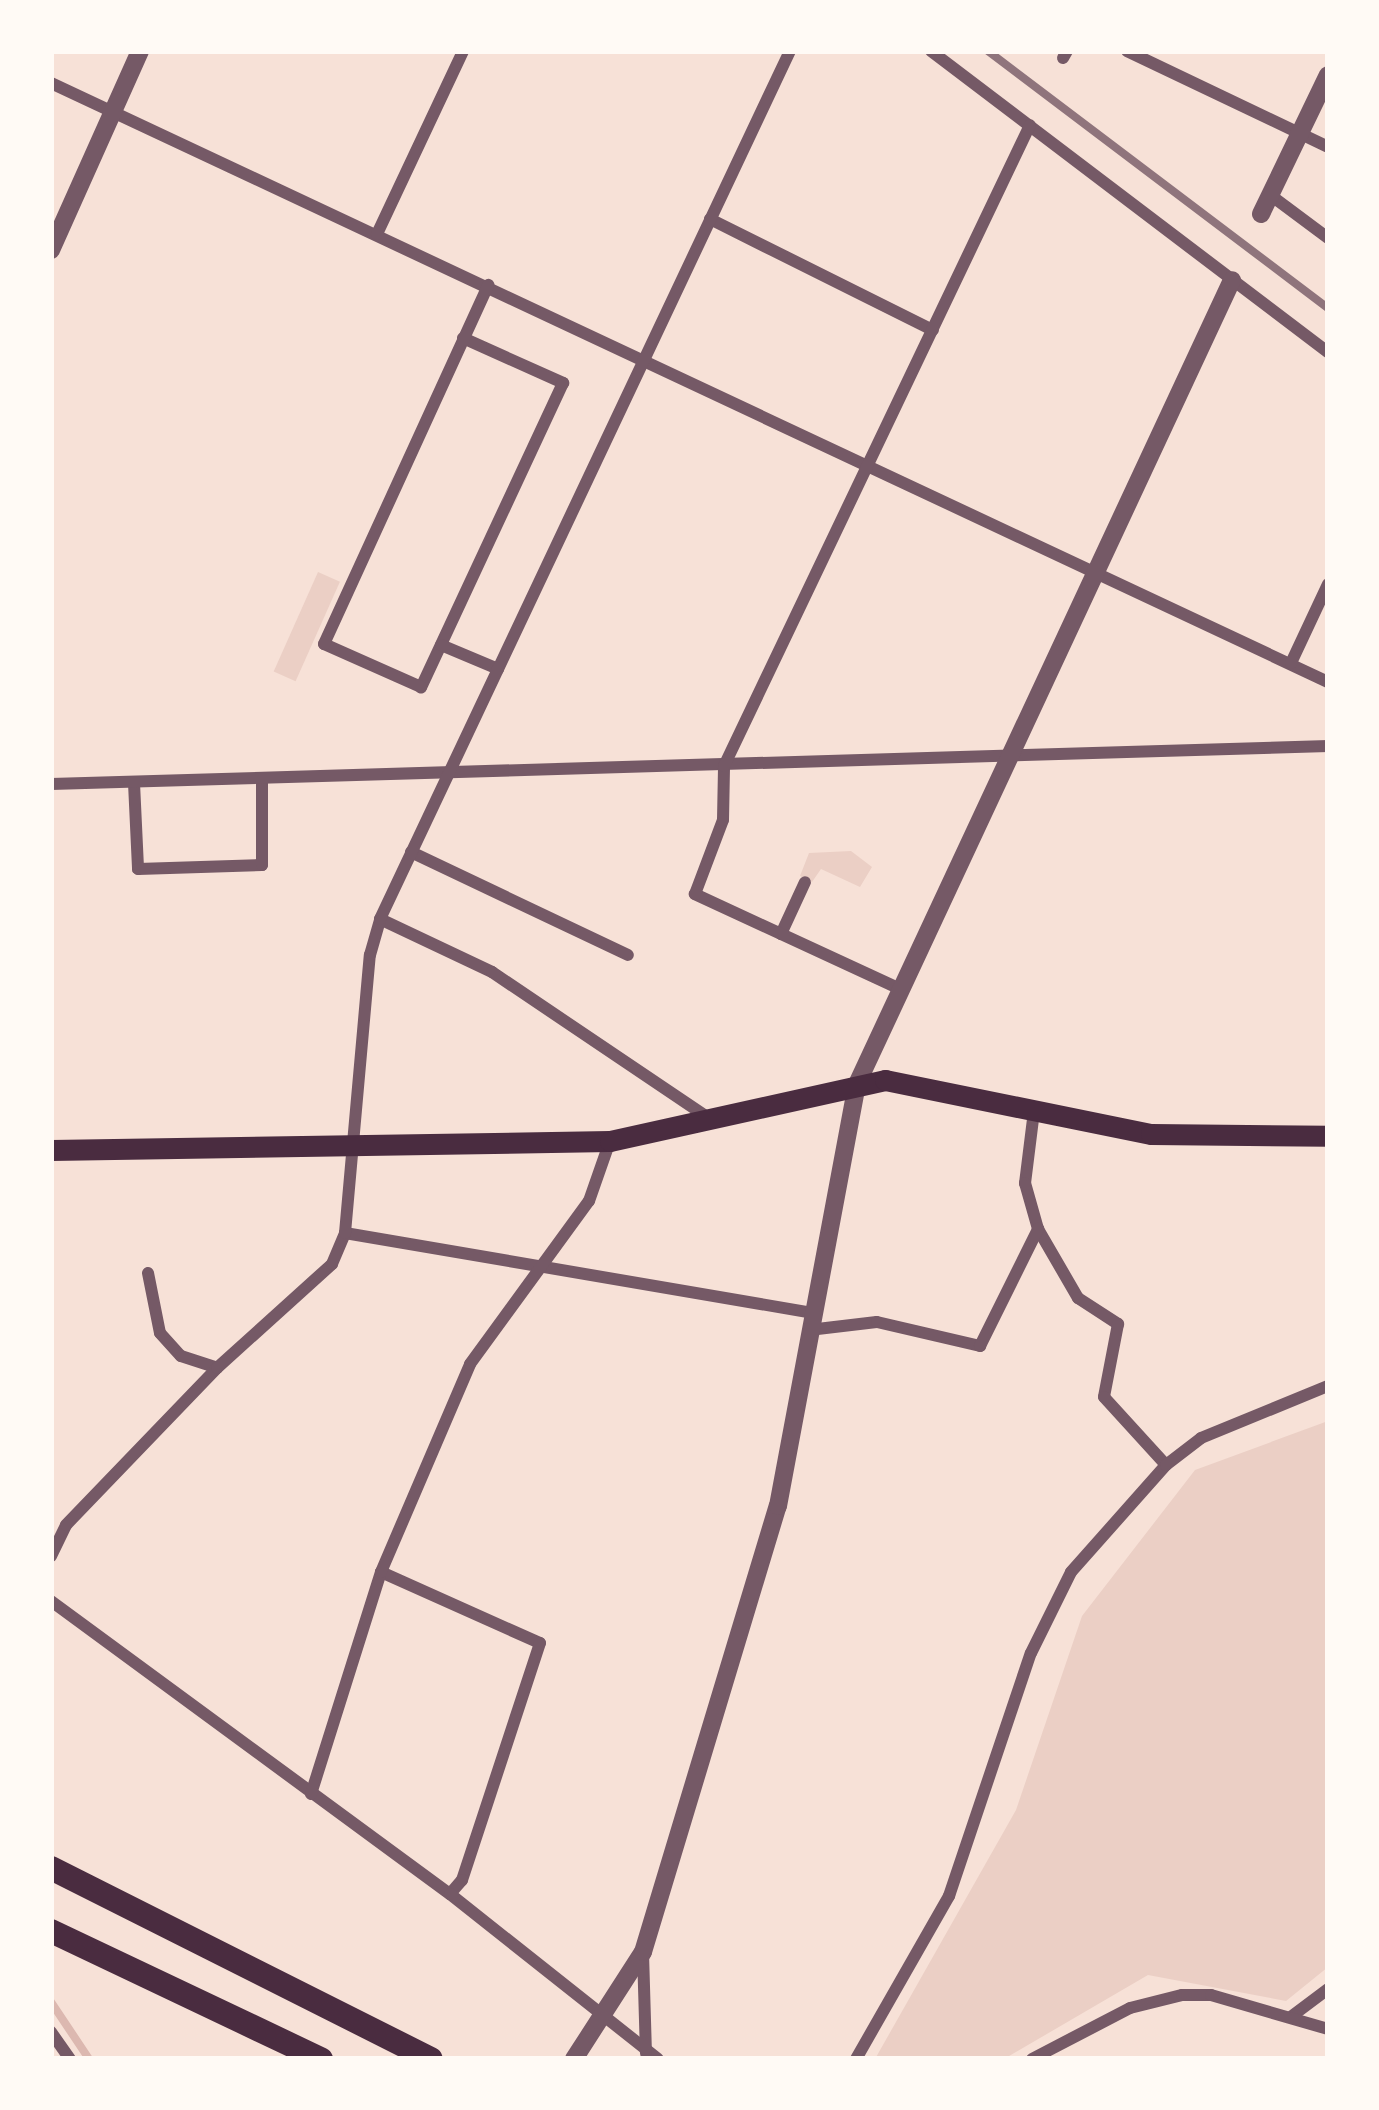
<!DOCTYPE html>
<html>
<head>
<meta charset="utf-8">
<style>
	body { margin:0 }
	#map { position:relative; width:1379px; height:2110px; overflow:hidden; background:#f7e1d7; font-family:Barlow,sans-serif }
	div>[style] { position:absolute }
	.green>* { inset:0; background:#ebcfc5; transform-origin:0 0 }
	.stream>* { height:8px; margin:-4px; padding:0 4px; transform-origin:4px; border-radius:4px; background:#dcb8b0 }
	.minor>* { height:12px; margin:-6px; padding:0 6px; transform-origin:6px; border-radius:6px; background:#755966 }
	.tertiary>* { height:18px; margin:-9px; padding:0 9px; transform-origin:9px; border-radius:9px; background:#755966 }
	.primary>* { height:21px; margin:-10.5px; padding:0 10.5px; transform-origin:10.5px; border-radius:10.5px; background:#4a2c40 }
	.trunk>* { height:24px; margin:-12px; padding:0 12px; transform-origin:12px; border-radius:12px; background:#4a2c40 }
	.rail>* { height:8px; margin:-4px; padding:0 4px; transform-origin:4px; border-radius:4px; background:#8f747c }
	span { translate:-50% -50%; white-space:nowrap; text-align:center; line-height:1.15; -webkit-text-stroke:9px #fffaf5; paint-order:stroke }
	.frame { position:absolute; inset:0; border:54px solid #fffaf5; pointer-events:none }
</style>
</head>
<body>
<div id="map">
	<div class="green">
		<i style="left:318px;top:572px;width:24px;height:109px;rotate:24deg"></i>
		<i style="clip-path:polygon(851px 851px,872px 867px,860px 887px,821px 869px,812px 882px,800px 876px,809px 853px)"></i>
		<i style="clip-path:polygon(1328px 1421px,1328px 1967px,1286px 2001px,1148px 1975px,1004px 2059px,875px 2059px,1016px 1810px,1082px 1616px,1195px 1470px)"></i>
	</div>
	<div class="stream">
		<i style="left:51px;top:2002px;width:69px;rotate:56.3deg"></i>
	</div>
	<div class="minor">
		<i style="left:931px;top:51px;width:498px;rotate:37.2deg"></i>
		<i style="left:1127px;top:51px;width:223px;rotate:25.5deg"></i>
		<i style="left:1063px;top:58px;width:8px;rotate:-60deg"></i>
		<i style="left:51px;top:83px;width:1411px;rotate:25.13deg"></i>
		<i style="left:1269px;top:194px;width:74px;rotate:36.7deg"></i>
		<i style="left:710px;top:219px;width:249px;rotate:26.5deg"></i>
		<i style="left:377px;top:234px;width:202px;rotate:-64.8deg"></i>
		<i style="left:463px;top:338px;width:110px;rotate:24.2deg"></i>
		<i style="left:563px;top:383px;width:336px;rotate:115deg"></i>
		<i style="left:421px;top:687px;width:106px;rotate:-156.1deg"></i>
		<i style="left:324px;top:644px;width:395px;rotate:-65.4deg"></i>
		<i style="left:441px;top:645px;width:62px;rotate:22.8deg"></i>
		<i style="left:1291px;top:663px;width:87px;rotate:-64.9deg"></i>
		<i style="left:134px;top:783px;width:86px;rotate:87.3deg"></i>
		<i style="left:138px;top:869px;width:124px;rotate:-1.8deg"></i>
		<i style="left:262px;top:865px;width:86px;rotate:-90deg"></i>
		<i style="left:51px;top:784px;width:1278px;rotate:-1.7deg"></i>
		<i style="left:411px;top:852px;width:240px;rotate:25.4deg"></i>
		<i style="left:380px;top:919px;width:124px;rotate:25.3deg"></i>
		<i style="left:492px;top:972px;width:259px;rotate:34deg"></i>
		<i style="left:781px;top:934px;width:57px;rotate:-65.2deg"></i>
		<i style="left:898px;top:988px;width:224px;rotate:-155.2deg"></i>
		<i style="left:695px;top:894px;width:79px;rotate:-69.3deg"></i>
		<i style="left:723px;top:820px;width:54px;rotate:-88.9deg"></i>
		<i style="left:724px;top:766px;width:710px;rotate:-64.48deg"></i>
		<i style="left:1034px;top:1111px;width:73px;rotate:97.1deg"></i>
		<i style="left:1025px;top:1183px;width:48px;rotate:74.2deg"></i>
		<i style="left:1038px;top:1229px;width:80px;rotate:59.9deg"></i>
		<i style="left:1078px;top:1298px;width:48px;rotate:33deg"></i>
		<i style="left:1118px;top:1324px;width:74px;rotate:100.9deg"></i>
		<i style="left:1104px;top:1397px;width:92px;rotate:47.6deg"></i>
		<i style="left:345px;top:1233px;width:474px;rotate:9.7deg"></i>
		<i style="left:148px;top:1273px;width:61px;rotate:78.7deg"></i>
		<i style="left:160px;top:1333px;width:31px;rotate:48deg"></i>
		<i style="left:181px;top:1356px;width:38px;rotate:18deg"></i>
		<i style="left:809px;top:1330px;width:68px;rotate:-6.7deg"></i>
		<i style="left:877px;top:1322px;width:106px;rotate:13.1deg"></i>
		<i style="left:980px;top:1346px;width:131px;rotate:-63.6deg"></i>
		<i style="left:51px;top:1556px;width:34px;rotate:-64deg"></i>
		<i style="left:66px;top:1525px;width:218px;rotate:-46.1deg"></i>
		<i style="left:217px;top:1368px;width:155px;rotate:-42.1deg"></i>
		<i style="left:332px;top:1264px;width:34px;rotate:-67deg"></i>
		<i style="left:345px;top:1233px;width:279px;rotate:-84.9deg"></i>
		<i style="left:370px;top:955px;width:37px;rotate:-74deg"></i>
		<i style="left:380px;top:919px;width:960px;rotate:-64.72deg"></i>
		<i style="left:381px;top:1572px;width:174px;rotate:24.1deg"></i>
		<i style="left:540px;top:1643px;width:250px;rotate:108.2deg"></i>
		<i style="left:462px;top:1880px;width:18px;rotate:131deg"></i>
		<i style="left:51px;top:1601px;width:495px;rotate:36.3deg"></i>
		<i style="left:450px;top:1894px;width:265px;rotate:38.4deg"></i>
		<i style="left:311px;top:1794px;width:233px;rotate:-72.5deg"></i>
		<i style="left:381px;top:1572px;width:226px;rotate:-66.8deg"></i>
		<i style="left:470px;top:1364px;width:202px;rotate:-53.9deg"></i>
		<i style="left:589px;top:1201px;width:64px;rotate:-70.7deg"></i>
		<i style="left:643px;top:1953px;width:100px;rotate:88.3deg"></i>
		<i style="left:1292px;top:2016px;width:45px;rotate:-36.9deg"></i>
		<i style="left:51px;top:2032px;width:33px;rotate:55deg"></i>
		<i style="left:856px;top:2059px;width:188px;rotate:-60.3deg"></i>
		<i style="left:949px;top:1896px;width:256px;rotate:-71.4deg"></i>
		<i style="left:1031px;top:1653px;width:90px;rotate:-63.7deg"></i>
		<i style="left:1071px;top:1572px;width:143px;rotate:-48.4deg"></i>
		<i style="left:1166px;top:1465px;width:44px;rotate:-37.6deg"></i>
		<i style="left:1201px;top:1438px;width:137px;rotate:-22.3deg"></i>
		<i style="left:1032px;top:2059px;width:110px;rotate:-27.5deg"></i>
		<i style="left:1130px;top:2008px;width:54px;rotate:-14deg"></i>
		<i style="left:1182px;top:1995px;width:29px"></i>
		<i style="left:1211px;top:1995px;width:122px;rotate:16.2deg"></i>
	</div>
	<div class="tertiary">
		<i style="left:1261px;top:214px;width:154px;rotate:-64.3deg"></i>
		<i style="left:51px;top:250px;width:218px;rotate:-65.9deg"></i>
		<i style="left:574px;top:2059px;width:127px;rotate:-57.2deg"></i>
		<i style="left:643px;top:1952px;width:466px;rotate:-73.2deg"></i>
		<i style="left:778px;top:1506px;width:429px;rotate:-79.4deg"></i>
		<i style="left:857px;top:1084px;width:887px;rotate:-64.99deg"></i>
	</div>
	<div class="primary">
		<i style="left:51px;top:1150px;width:559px;rotate:-0.92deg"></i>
		<i style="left:610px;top:1141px;width:282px;rotate:-12.5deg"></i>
		<i style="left:885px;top:1080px;width:271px;rotate:11.5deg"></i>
		<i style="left:1151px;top:1134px;width:177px;rotate:0.6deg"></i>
	</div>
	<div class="trunk">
		<i style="left:51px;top:1868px;width:425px;rotate:26.7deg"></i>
		<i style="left:51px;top:1931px;width:299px;rotate:25.4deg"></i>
	</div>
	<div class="rail">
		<i style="left:988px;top:51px;width:426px;rotate:37.1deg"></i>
	</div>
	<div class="frame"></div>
</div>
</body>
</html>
